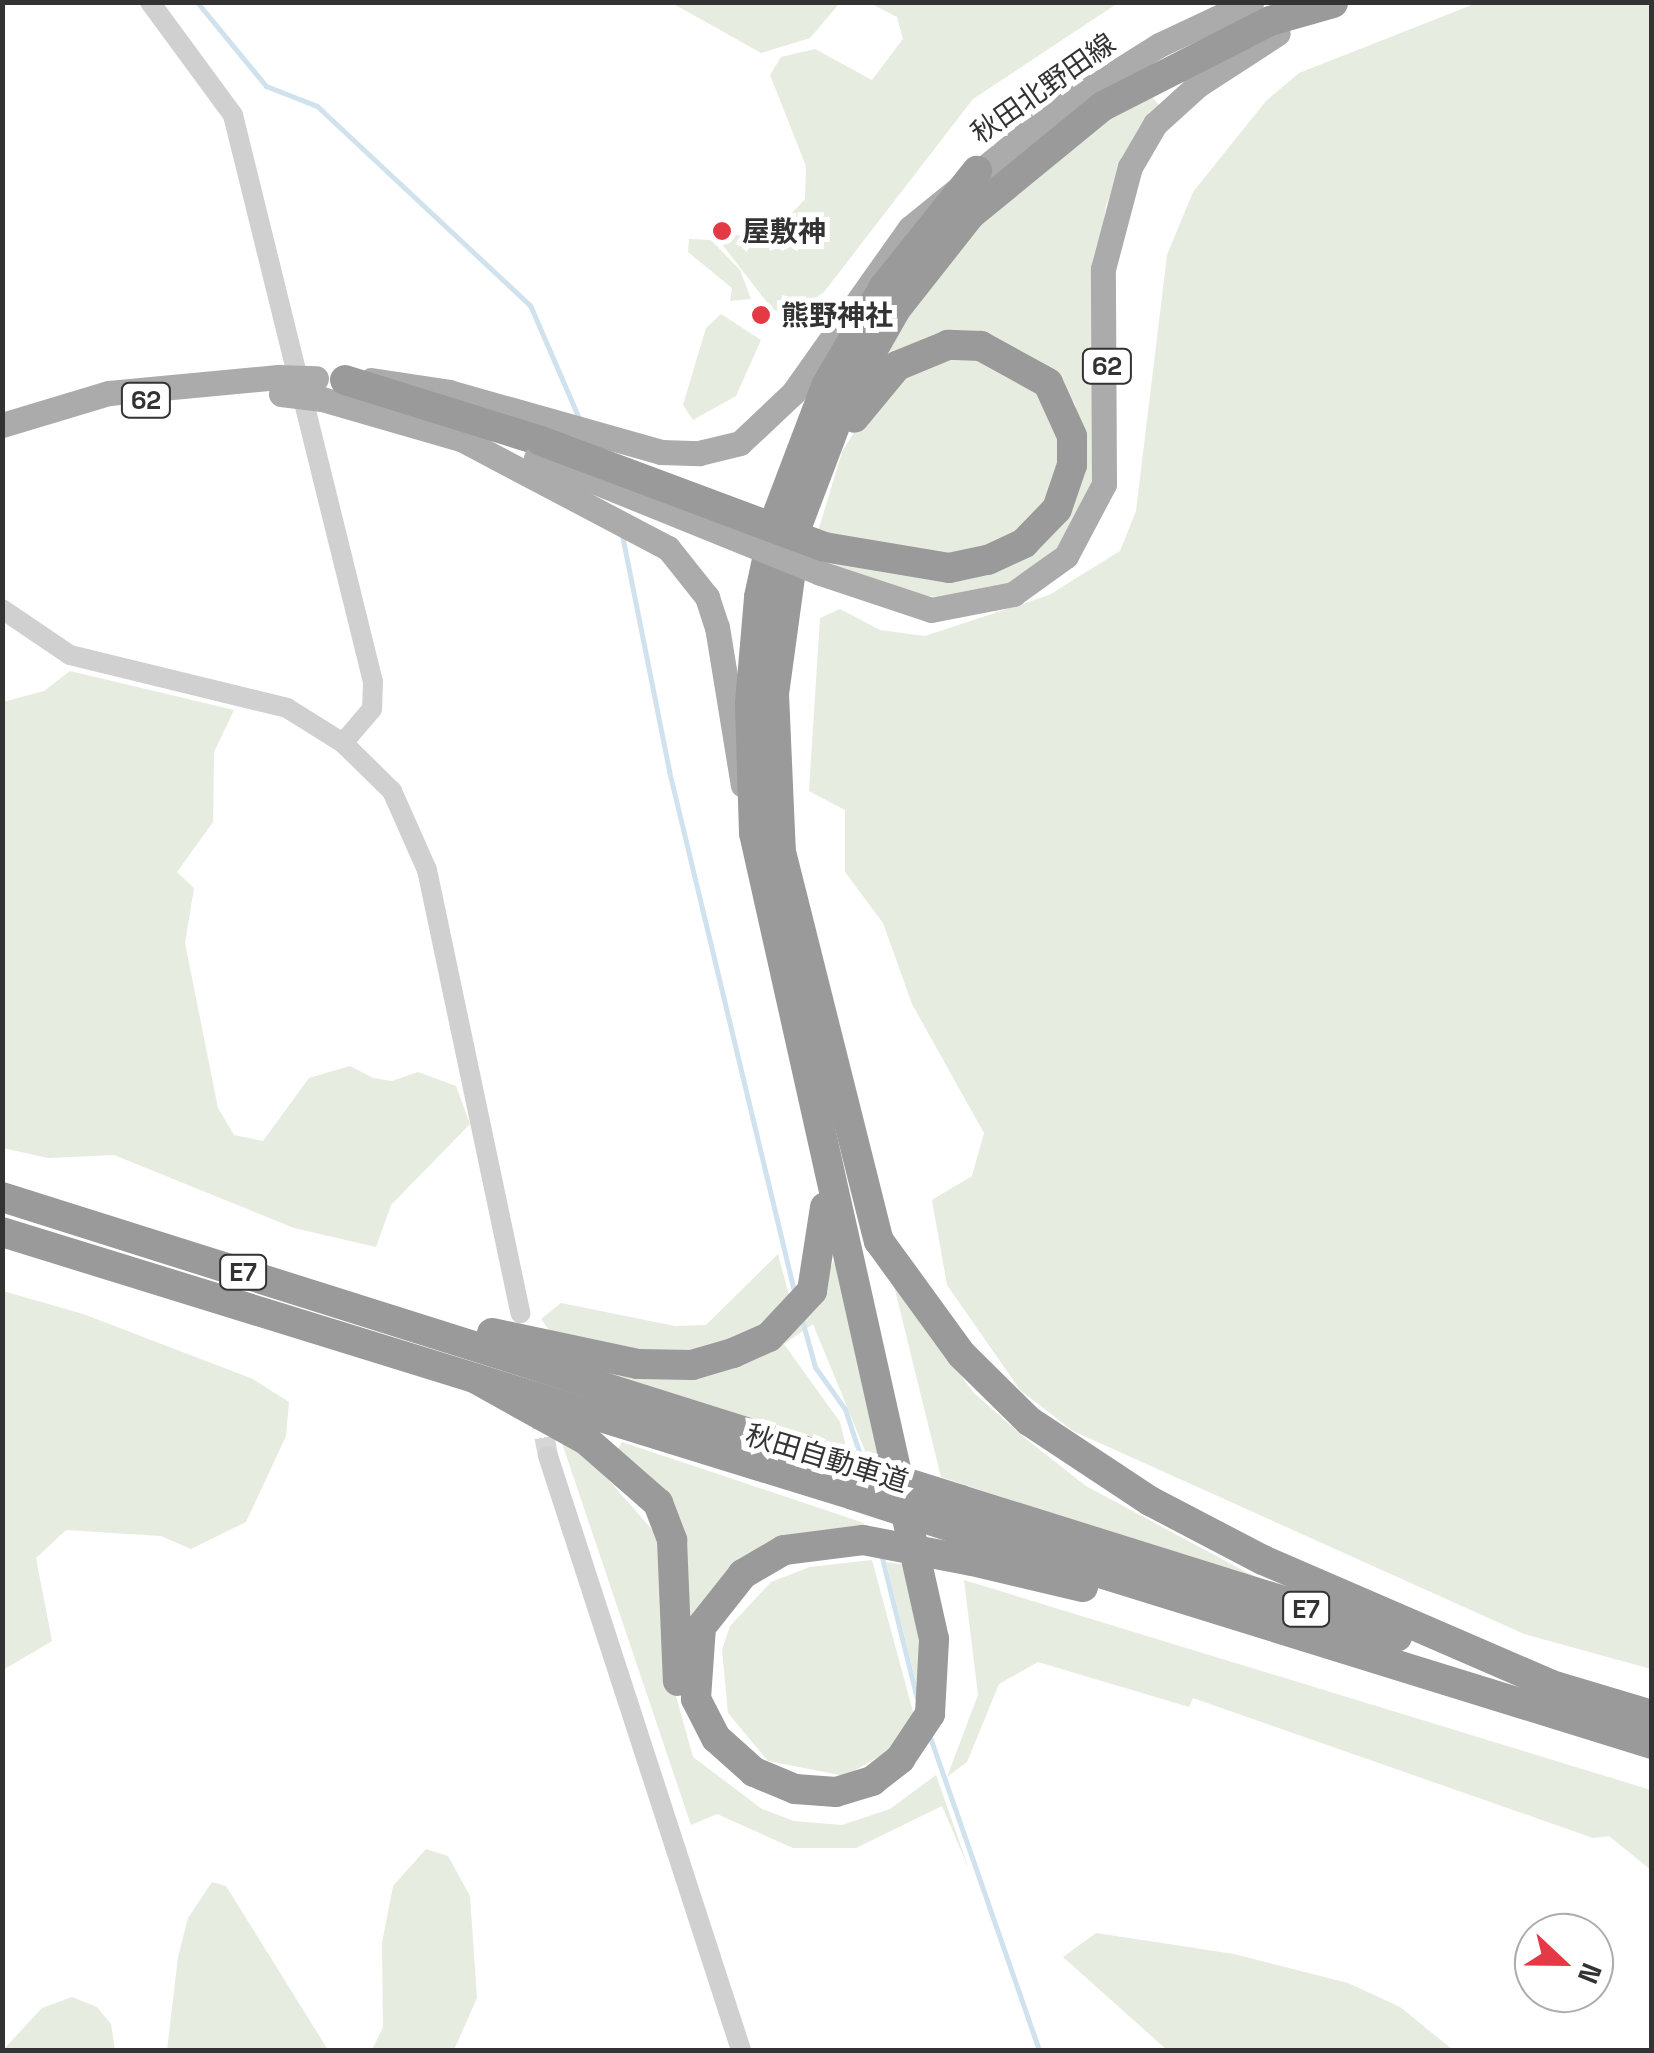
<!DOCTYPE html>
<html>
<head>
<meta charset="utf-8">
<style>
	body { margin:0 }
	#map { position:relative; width:1654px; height:2053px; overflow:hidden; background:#fff; font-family:"Space Grotesk","Noto Sans JP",sans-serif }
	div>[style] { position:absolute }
	.green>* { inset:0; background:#e6ecdf }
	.stream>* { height:5px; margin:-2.5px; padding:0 2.5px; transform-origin:2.5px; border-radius:2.5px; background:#cfe2ee }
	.minor-tunnel>* { height:20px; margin-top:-10px; transform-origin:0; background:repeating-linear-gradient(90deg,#d6d6d6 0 20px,transparent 0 30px) }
	.minor>* { height:20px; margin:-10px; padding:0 10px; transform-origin:10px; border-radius:10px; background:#d0d0d0 }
	.major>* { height:25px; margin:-12.5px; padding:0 12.5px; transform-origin:12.5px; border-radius:12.5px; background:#ababab }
	.highway>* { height:30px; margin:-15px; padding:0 15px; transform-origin:15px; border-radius:15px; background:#9a9a9a }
	.major-bridge>* { height:25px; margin:-12.5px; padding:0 12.5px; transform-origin:12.5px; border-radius:12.5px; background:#ababab }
	.highway-bridge>* { height:30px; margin:-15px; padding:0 15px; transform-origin:15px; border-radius:15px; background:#9a9a9a }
	.dots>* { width:28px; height:28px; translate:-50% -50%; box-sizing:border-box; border:5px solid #fff; border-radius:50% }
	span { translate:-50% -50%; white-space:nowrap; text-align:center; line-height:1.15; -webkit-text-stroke:10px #fff; paint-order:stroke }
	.shield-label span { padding:2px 8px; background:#fff; border:2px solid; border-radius:8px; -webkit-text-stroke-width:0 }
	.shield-label { font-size:25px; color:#333; font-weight:700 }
	.street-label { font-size:28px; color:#333 }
	.poi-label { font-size:28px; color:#333; font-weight:700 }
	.left { translate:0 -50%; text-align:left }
	.frame { position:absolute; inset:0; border:5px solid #333; pointer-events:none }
	.north { position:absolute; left:1514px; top:1913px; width:100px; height:100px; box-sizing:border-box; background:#fff; border:2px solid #adadad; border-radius:50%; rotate:112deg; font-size:28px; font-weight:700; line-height:40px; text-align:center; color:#333 }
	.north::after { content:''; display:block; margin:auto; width:35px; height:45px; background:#e63946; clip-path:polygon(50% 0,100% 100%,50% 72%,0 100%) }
</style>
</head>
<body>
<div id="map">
	<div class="green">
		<i style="clip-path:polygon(672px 3px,835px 2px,838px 5px,810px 38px,761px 53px)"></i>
		<i style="clip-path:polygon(870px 3px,1118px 3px,973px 99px,824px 292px,793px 314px,773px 310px,714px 234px,758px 236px,777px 229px,805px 199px,806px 166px,770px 75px,781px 57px,815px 49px,872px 80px,903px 39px,897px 17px)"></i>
		<i style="clip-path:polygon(1477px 3px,1651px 3px,1651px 1669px,1524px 1634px,1073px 1431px,1020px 1390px,947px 1285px,932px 1200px,972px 1176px,984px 1133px,912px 1004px,883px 923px,845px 872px,845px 810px,809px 791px,820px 618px,840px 609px,880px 630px,925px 636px,1049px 595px,1120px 551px,1136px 511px,1167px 255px,1193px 192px,1266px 101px,1299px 73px)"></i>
		<i style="clip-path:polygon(1146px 90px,1160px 106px,1129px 147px,1106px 206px,1093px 291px,1101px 455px,1073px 534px,1009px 587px,965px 600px,901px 593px,825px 569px,826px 559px,921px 578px,1041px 543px,1082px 447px,1075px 403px,1035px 361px,979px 338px,934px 334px,866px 388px,899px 324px,969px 233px)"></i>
		<i style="clip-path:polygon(689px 239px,711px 240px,740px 270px,751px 299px,730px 301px,732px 288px,688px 252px)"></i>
		<i style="clip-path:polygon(721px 314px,761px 340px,736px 396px,693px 420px,683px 405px,706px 328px)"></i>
		<i style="clip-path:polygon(960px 353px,1039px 386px,1063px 439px,1054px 498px,1011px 540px,944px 556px,816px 538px,842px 452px,874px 400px,916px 364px)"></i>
		<i style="clip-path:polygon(70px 671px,234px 710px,214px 752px,213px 822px,177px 872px,194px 888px,185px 943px,218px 1108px,234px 1135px,263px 1141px,309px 1078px,350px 1066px,373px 1078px,392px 1081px,418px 1072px,456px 1086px,470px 1124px,391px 1205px,376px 1247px,294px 1228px,114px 1155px,48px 1158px,3px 1148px,3px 702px,44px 691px)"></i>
		<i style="clip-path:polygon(839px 1247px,888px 1465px,868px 1458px,813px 1324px,784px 1344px,840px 1422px,847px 1451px,559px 1358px,688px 1373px,825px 1282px)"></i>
		<i style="clip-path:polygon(778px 1254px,790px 1299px,772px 1318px,744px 1337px,671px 1357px,549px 1330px,541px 1319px,561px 1303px,675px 1326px,706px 1325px)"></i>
		<i style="clip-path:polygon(893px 1282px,973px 1392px,1026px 1439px,1086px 1486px,1274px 1587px,941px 1477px)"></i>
		<i style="clip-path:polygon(3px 1291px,83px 1314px,253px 1379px,289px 1402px,286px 1436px,246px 1522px,191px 1549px,161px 1536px,66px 1530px,36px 1558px,52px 1641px,3px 1670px)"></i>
		<i style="clip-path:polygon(622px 1442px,864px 1523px,863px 1529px,774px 1546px,692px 1654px,684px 1564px,618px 1449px)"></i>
		<i style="clip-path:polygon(562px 1443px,587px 1455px,655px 1533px,666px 1566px,669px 1671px,693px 1757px,762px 1809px,794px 1821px,842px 1825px,890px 1809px,936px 1775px,969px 1869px,942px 1806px,856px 1848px,793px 1848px,717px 1814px,691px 1825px)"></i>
		<i style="clip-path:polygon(872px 1560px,916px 1723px,906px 1741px,845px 1776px,768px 1761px,728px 1713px,722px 1650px,730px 1626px,771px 1582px,810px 1567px)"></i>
		<i style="clip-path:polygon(886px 1562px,914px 1566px,923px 1710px)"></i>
		<i style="clip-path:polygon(964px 1580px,1651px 1790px,1651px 1870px,1609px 1836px,1593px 1838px,1193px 1698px,1189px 1707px,1038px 1662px,999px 1684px,967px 1762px,947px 1777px,978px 1695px)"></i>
		<i style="clip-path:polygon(426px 1849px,448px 1856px,470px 1896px,477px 1998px,454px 2050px,372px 2050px,383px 2027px,382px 1943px,393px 1886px)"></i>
		<i style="clip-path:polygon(212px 1882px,226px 1886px,328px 2050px,167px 2050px,178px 1957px,188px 1918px)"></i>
		<i style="clip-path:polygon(1096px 1933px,1234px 1954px,1348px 1983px,1400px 2007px,1453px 2050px,1167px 2050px,1063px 1957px)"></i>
		<i style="clip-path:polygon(72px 1997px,97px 2007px,111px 2024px,115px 2050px,3px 2050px,42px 2008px)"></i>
	</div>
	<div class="stream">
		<i style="left:197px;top:2px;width:109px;rotate:50.6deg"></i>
		<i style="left:266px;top:86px;width:55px;rotate:21.4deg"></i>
		<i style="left:317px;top:106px;width:291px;rotate:43.1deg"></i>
		<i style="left:530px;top:305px;width:123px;rotate:66.6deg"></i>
		<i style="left:622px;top:535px;width:241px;rotate:78.7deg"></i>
		<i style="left:669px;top:771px;width:539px;rotate:76.48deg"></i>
		<i style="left:802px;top:1320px;width:49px;rotate:74.5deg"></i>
		<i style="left:815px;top:1367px;width:52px;rotate:54.5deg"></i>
		<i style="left:845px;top:1409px;width:48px;rotate:71.9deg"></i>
		<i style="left:881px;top:1554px;width:148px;rotate:76deg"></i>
		<i style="left:930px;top:1737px;width:331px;rotate:70.8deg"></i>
	</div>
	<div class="minor-tunnel">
		<i style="left:539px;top:1408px;width:49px;rotate:79.4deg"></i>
	</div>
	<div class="minor">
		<i style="left:150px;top:2px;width:140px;rotate:53.7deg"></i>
		<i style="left:233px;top:115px;width:584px;rotate:76.13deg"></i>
		<i style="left:373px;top:682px;width:27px;rotate:92deg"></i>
		<i style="left:372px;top:709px;width:45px;rotate:130.5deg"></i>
		<i style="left:2px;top:609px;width:82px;rotate:34.1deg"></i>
		<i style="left:70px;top:655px;width:223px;rotate:13.7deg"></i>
		<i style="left:287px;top:708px;width:66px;rotate:32deg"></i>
		<i style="left:343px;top:743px;width:69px;rotate:44.4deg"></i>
		<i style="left:392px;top:791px;width:86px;rotate:66.1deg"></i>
		<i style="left:427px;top:870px;width:453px;rotate:78.1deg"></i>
		<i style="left:548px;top:1456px;width:625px;rotate:72deg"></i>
	</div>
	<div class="major">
		<i style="left:371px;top:380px;width:79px;rotate:8.7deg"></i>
		<i style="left:449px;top:392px;width:220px;rotate:15.8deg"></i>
		<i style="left:661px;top:452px;width:38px;rotate:2deg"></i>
		<i style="left:699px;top:453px;width:42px;rotate:-13.7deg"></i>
		<i style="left:740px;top:443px;width:73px;rotate:-43.3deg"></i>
		<i style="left:793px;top:393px;width:202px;rotate:-54.7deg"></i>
		<i style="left:910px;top:228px;width:189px;rotate:-39deg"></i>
		<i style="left:1057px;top:109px;width:120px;rotate:-32.1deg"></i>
		<i style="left:1159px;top:45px;width:102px;rotate:-25.1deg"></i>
		<i style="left:322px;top:399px;width:145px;rotate:16.1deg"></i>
		<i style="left:461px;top:439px;width:234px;rotate:27.8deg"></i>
		<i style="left:668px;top:548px;width:63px;rotate:51.5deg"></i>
		<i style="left:707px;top:597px;width:32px;rotate:72deg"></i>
		<i style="left:717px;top:627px;width:160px;rotate:80.7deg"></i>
		<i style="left:2px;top:425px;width:112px;rotate:-16.7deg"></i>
		<i style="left:109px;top:393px;width:170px;rotate:-5.4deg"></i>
		<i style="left:820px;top:573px;width:117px;rotate:18.4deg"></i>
		<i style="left:931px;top:610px;width:84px;rotate:-11deg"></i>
		<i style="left:1013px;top:594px;width:65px;rotate:-35.6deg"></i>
		<i style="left:1066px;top:556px;width:81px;rotate:-62.2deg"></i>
		<i style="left:1104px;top:484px;width:215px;rotate:-90.3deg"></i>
		<i style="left:1103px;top:269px;width:106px;rotate:-75.2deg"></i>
		<i style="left:1130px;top:167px;width:50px;rotate:-59.8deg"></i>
		<i style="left:1155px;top:124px;width:58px;rotate:-42.2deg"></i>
		<i style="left:1198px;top:85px;width:95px;rotate:-33deg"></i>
	</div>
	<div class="highway">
		<i style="left:1333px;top:3px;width:66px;rotate:164.1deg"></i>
		<i style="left:1270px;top:21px;width:187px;rotate:153deg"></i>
		<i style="left:1103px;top:106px;width:172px;rotate:140.7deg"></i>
		<i style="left:970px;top:215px;width:120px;rotate:128.2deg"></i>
		<i style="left:896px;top:309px;width:101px;rotate:119.6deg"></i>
		<i style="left:846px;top:397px;width:138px;rotate:110.8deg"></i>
		<i style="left:797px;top:526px;width:170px;rotate:97.8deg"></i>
		<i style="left:774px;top:694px;width:158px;rotate:87.5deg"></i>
		<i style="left:781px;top:852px;width:401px;rotate:75.9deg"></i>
		<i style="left:879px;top:1241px;width:140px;rotate:54deg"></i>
		<i style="left:961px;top:1354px;width:95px;rotate:44.6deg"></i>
		<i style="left:1029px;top:1421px;width:145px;rotate:33.5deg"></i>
		<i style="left:1150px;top:1501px;width:127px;rotate:27.6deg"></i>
		<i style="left:1263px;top:1560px;width:313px;rotate:23.4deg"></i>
		<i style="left:345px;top:380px;width:205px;rotate:17.3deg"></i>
		<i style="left:824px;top:547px;width:127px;rotate:9.5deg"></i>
		<i style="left:949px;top:568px;width:40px;rotate:-12deg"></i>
		<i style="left:988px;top:560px;width:40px;rotate:-25deg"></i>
		<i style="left:1024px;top:543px;width:47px;rotate:-45.9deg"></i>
		<i style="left:1057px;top:509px;width:46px;rotate:-71.2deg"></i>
		<i style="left:1072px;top:465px;width:29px;rotate:-90deg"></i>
		<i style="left:1072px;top:436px;width:58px;rotate:-114.4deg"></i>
		<i style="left:1048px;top:383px;width:77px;rotate:-151.1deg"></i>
		<i style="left:981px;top:346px;width:33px;rotate:-178deg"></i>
		<i style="left:948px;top:345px;width:55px;rotate:157.6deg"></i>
		<i style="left:897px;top:366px;width:67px;rotate:129.6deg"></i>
		<i style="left:2px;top:1197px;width:886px;rotate:17.54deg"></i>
		<i style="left:2px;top:1232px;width:891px;rotate:17.17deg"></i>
		<i style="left:492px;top:1333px;width:149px;rotate:12deg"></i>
		<i style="left:638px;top:1364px;width:54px;rotate:1.1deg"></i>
		<i style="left:692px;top:1365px;width:43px;rotate:-16.3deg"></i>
		<i style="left:733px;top:1353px;width:39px;rotate:-24deg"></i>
		<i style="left:769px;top:1337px;width:63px;rotate:-46.9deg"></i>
		<i style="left:812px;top:1291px;width:85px;rotate:-81.2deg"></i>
		<i style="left:476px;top:1379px;width:126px;rotate:29deg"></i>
		<i style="left:586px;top:1440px;width:96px;rotate:41.2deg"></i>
		<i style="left:658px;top:1503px;width:40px;rotate:69deg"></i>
		<i style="left:672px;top:1540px;width:141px;rotate:87.6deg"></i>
		<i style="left:961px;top:1500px;width:457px;rotate:17.4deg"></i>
		<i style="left:964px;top:1531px;width:720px;rotate:17.2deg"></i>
		<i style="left:863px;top:1540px;width:80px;rotate:172.8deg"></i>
		<i style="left:784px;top:1550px;width:48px;rotate:149.7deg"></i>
		<i style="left:743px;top:1574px;width:68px;rotate:128.4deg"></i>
		<i style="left:701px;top:1627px;width:72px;rotate:94deg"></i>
		<i style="left:696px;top:1699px;width:44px;rotate:62.9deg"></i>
		<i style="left:716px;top:1738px;width:51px;rotate:41.8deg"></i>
		<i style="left:754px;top:1772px;width:44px;rotate:22.5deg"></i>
		<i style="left:795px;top:1789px;width:41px;rotate:4.2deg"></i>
		<i style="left:836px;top:1792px;width:38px;rotate:-17deg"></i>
		<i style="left:872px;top:1781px;width:36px;rotate:-38deg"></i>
		<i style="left:900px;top:1759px;width:54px;rotate:-56.3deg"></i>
		<i style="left:930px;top:1714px;width:75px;rotate:-86.9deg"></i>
		<i style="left:934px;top:1639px;width:826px;rotate:-102.59deg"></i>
		<i style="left:754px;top:833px;width:130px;rotate:-91.8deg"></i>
		<i style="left:750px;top:703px;width:106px;rotate:-85.1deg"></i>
		<i style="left:759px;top:597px;width:81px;rotate:-77.9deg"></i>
		<i style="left:776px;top:518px;width:143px;rotate:-69.2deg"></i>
		<i style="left:827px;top:384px;width:113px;rotate:-59.6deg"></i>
		<i style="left:884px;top:287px;width:149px;rotate:-51.3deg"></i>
		<i style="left:972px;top:1561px;width:114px;rotate:13.2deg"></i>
		<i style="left:1532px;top:1679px;width:125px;rotate:16.7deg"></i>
	</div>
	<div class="major-bridge">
		<i style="left:278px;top:377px;width:38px;rotate:2deg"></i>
		<i style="left:281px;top:394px;width:41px;rotate:7deg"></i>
		<i style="left:536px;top:458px;width:306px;rotate:22deg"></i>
	</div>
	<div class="highway-bridge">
		<i style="left:541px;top:441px;width:302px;rotate:20.5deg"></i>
		<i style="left:847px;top:1464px;width:120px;rotate:17.5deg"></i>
		<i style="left:853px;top:1495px;width:117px;rotate:18deg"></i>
		<i style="left:863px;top:1540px;width:111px;rotate:10.9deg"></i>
	</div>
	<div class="dots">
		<i style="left:722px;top:231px;background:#e63946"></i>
		<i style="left:761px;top:315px;background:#e63946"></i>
	</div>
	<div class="shield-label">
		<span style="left:1107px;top:366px">62</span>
		<span style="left:146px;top:400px">62</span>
		<span style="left:243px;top:1272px">E7</span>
		<span style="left:1306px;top:1609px">E7</span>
	</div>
	<div class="street-label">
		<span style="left:1043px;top:88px;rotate:-35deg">秋田北野田線</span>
		<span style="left:827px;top:1458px;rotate:17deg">秋田自動車道</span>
	</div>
	<div class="poi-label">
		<span class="left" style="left:742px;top:231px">屋敷神</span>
		<span class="left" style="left:781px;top:315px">熊野神社</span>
	</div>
	<div class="frame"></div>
	<div class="north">N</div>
</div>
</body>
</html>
